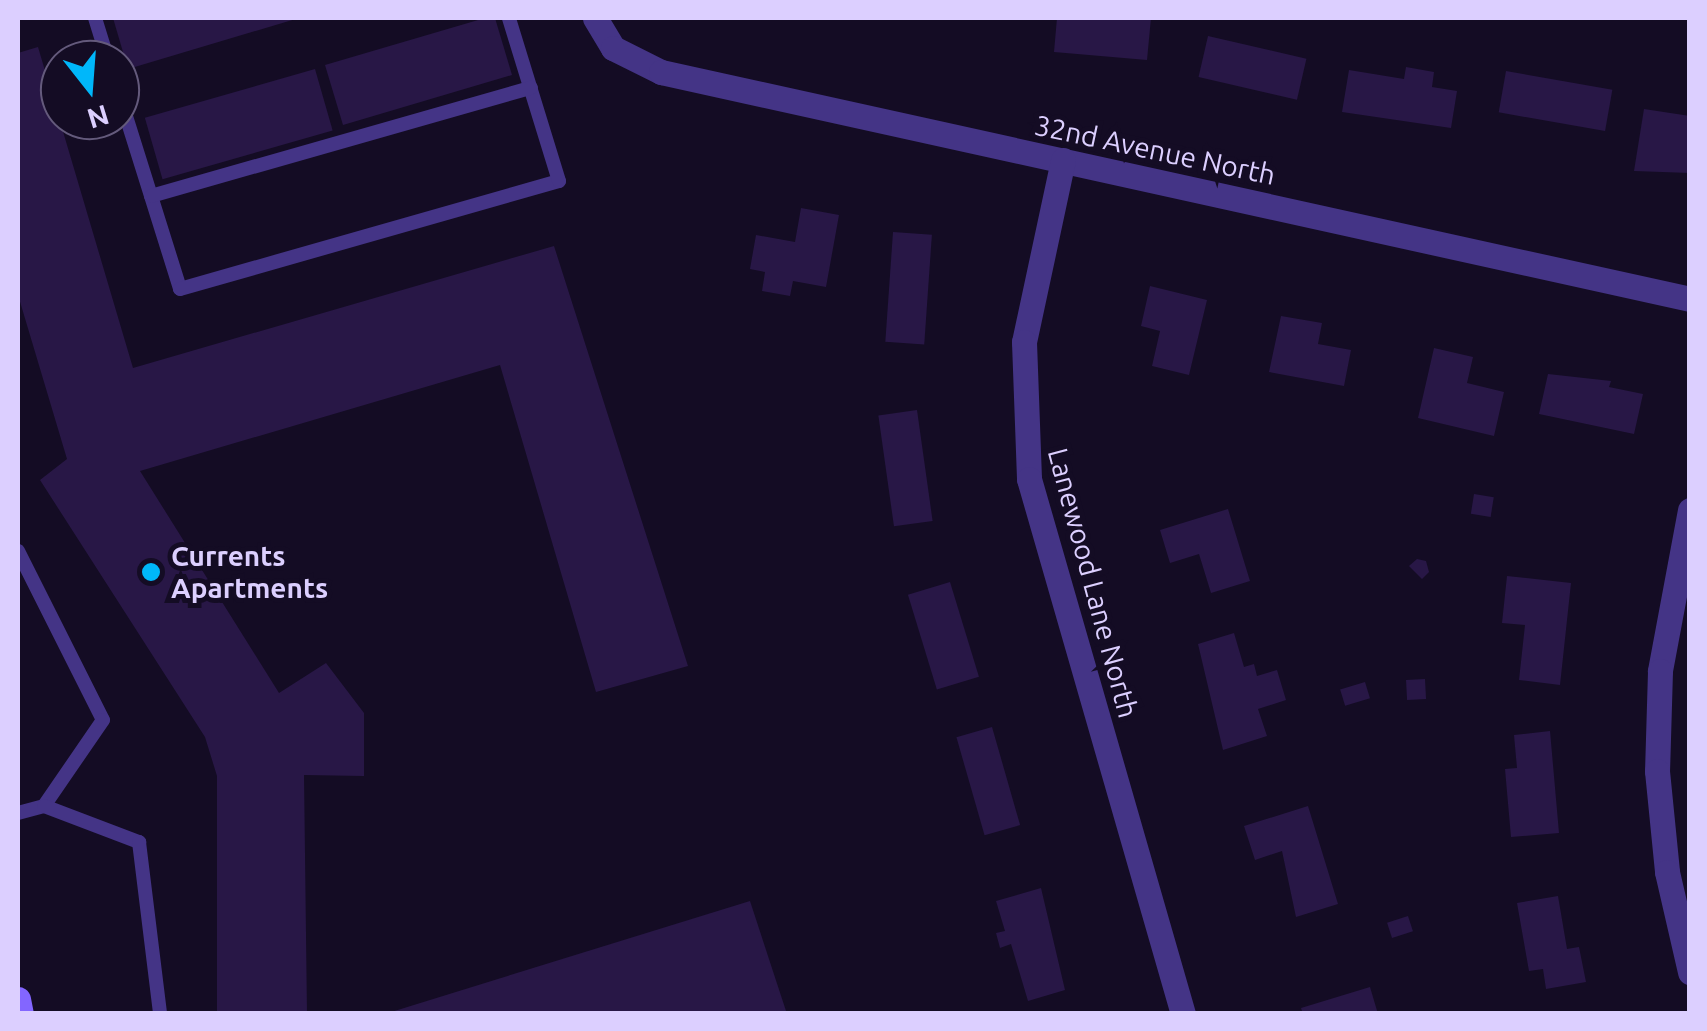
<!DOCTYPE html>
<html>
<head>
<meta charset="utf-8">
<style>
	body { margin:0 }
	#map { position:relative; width:1707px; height:1031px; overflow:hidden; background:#140c24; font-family:Ubuntu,sans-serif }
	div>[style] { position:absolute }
	.building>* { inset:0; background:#281746; transform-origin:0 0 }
	.lane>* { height:14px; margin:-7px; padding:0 7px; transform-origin:7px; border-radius:7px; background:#443486 }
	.street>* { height:25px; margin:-12.5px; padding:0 12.5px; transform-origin:12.5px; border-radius:12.5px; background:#443486 }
	.secondary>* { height:25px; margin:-12.5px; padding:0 12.5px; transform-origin:12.5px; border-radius:12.5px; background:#8366ff }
	.dots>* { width:28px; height:28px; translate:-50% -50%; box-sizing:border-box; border:5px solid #140c24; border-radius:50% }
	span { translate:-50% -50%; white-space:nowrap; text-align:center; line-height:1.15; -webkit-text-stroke:10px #140c24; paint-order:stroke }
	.street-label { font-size:28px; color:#dccfff }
	.poi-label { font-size:28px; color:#dccfff; font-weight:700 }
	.left { translate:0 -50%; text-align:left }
	.frame { position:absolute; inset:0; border:20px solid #dccfff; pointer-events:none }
	.north { position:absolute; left:40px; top:40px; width:100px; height:100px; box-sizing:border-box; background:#140c24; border:2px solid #645a7c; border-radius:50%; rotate:163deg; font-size:28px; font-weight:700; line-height:40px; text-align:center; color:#dccfff }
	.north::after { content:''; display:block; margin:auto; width:35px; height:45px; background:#00b7fa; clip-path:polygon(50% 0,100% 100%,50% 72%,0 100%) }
</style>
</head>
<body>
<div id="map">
	<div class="building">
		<i style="clip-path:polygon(113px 18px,299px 18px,128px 69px)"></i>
		<i style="clip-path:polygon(485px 18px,495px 18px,512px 75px,343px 125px,325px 65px)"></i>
		<i style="clip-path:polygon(1057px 18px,1151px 18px,1147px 60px,1054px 52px)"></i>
		<i style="left:1208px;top:36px;width:101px;height:42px;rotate:13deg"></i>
		<i style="clip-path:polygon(38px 47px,133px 368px,554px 246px,688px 666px,596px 692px,500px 365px,140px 471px,279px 693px,326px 663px,364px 713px,364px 776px,304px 775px,307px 1014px,217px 1014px,217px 776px,205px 737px,40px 480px,67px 459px,18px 295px,18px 53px)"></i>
		<i style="clip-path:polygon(1406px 67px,1434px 72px,1432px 87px,1457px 91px,1451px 128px,1342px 112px,1349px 70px,1404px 79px)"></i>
		<i style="left:315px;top:69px;width:64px;height:177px;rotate:74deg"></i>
		<i style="left:1506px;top:71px;width:108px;height:42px;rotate:10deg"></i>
		<i style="clip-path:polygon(1644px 109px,1690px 116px,1690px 173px,1634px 171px)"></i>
		<i style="clip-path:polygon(801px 208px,839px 215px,826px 287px,793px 281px,790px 296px,762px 291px,765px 272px,750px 269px,756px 235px,795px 242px)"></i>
		<i style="left:893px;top:232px;width:39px;height:110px;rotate:4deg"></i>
		<i style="clip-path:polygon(1150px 286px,1207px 300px,1189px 375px,1152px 366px,1160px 331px,1141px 326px)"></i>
		<i style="clip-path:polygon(1281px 316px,1322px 323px,1318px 344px,1351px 350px,1344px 386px,1269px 372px)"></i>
		<i style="clip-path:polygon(1434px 348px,1473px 357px,1467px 383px,1504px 392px,1494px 436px,1418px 418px)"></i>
		<i style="clip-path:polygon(1548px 374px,1611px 381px,1609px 387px,1643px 394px,1634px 434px,1539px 414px)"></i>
		<i style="left:917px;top:410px;width:112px;height:39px;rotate:82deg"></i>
		<i style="left:1474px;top:494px;width:20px;height:20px;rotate:9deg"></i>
		<i style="clip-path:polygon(1228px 509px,1250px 581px,1211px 593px,1199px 554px,1170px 563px,1160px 530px)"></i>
		<i style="clip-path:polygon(1417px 559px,1426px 561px,1429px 572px,1422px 579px,1409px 566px)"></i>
		<i style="clip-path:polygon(1507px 576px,1571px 583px,1560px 685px,1519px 680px,1525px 625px,1502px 623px)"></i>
		<i style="left:950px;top:582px;width:99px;height:44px;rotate:73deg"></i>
		<i style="clip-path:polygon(1234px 633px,1244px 667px,1254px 664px,1257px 676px,1277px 670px,1286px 700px,1258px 709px,1267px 736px,1223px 750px,1198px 644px)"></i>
		<i style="left:1425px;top:679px;width:20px;height:19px;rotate:87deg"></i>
		<i style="left:1365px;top:682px;width:17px;height:26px;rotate:73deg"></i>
		<i style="left:992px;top:727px;width:102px;height:37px;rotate:74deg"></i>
		<i style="clip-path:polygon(1550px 731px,1559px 833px,1511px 837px,1505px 769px,1517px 768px,1514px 735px)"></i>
		<i style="clip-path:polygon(1308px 806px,1338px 904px,1296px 917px,1282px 851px,1255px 860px,1244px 826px)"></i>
		<i style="clip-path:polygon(1041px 888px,1065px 990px,1028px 1001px,1011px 944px,1000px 948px,996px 933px,1005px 931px,996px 901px)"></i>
		<i style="clip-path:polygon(1558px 896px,1567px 949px,1579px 947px,1586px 982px,1546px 989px,1543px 969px,1529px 971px,1517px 903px)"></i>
		<i style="clip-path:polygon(750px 901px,787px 1014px,388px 1014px,388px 1013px)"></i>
		<i style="left:1408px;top:916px;width:16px;height:22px;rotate:72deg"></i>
		<i style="clip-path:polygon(1370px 987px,1378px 1014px,1303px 1014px,1301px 1008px)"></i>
	</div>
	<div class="lane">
		<i style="left:95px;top:18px;width:44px;rotate:72.8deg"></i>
		<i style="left:120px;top:97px;width:201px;rotate:72.6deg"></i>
		<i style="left:180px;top:289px;width:394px;rotate:-15.9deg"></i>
		<i style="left:559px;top:181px;width:170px;rotate:-107.1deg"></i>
		<i style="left:151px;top:196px;width:395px;rotate:-15.9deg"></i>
		<i style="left:18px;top:551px;width:189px;rotate:63.3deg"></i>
		<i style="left:103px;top:720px;width:104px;rotate:124.5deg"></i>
		<i style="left:44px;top:806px;width:27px;rotate:165deg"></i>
		<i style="left:44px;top:806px;width:102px;rotate:20.8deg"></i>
		<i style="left:139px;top:842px;width:173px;rotate:83deg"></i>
	</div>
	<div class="street">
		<i style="left:595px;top:18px;width:35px;rotate:59deg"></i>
		<i style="left:613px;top:48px;width:54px;rotate:26.6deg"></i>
		<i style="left:661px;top:72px;width:1054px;rotate:12.44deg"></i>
		<i style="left:1063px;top:160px;width:186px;rotate:102.1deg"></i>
		<i style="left:1024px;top:342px;width:137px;rotate:87.9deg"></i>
		<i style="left:1029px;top:479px;width:557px;rotate:73.94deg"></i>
		<i style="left:1690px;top:510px;width:164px;rotate:100.6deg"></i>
		<i style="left:1660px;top:671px;width:100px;rotate:91.7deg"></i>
		<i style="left:1657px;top:771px;width:101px;rotate:84.3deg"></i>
		<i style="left:1667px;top:872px;width:103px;rotate:77deg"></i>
	</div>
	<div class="secondary">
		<i style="left:18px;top:999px;width:15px;rotate:79deg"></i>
	</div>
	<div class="dots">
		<i style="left:151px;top:572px;background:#00b7fa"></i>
	</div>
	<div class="street-label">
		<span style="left:1155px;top:150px;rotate:12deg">32nd Avenue North</span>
		<span style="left:1093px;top:583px;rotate:75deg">Lanewood Lane North</span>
	</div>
	<div class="poi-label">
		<span class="left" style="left:171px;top:572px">Currents<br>Apartments</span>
	</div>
	<div class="frame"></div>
	<div class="north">N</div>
</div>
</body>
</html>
